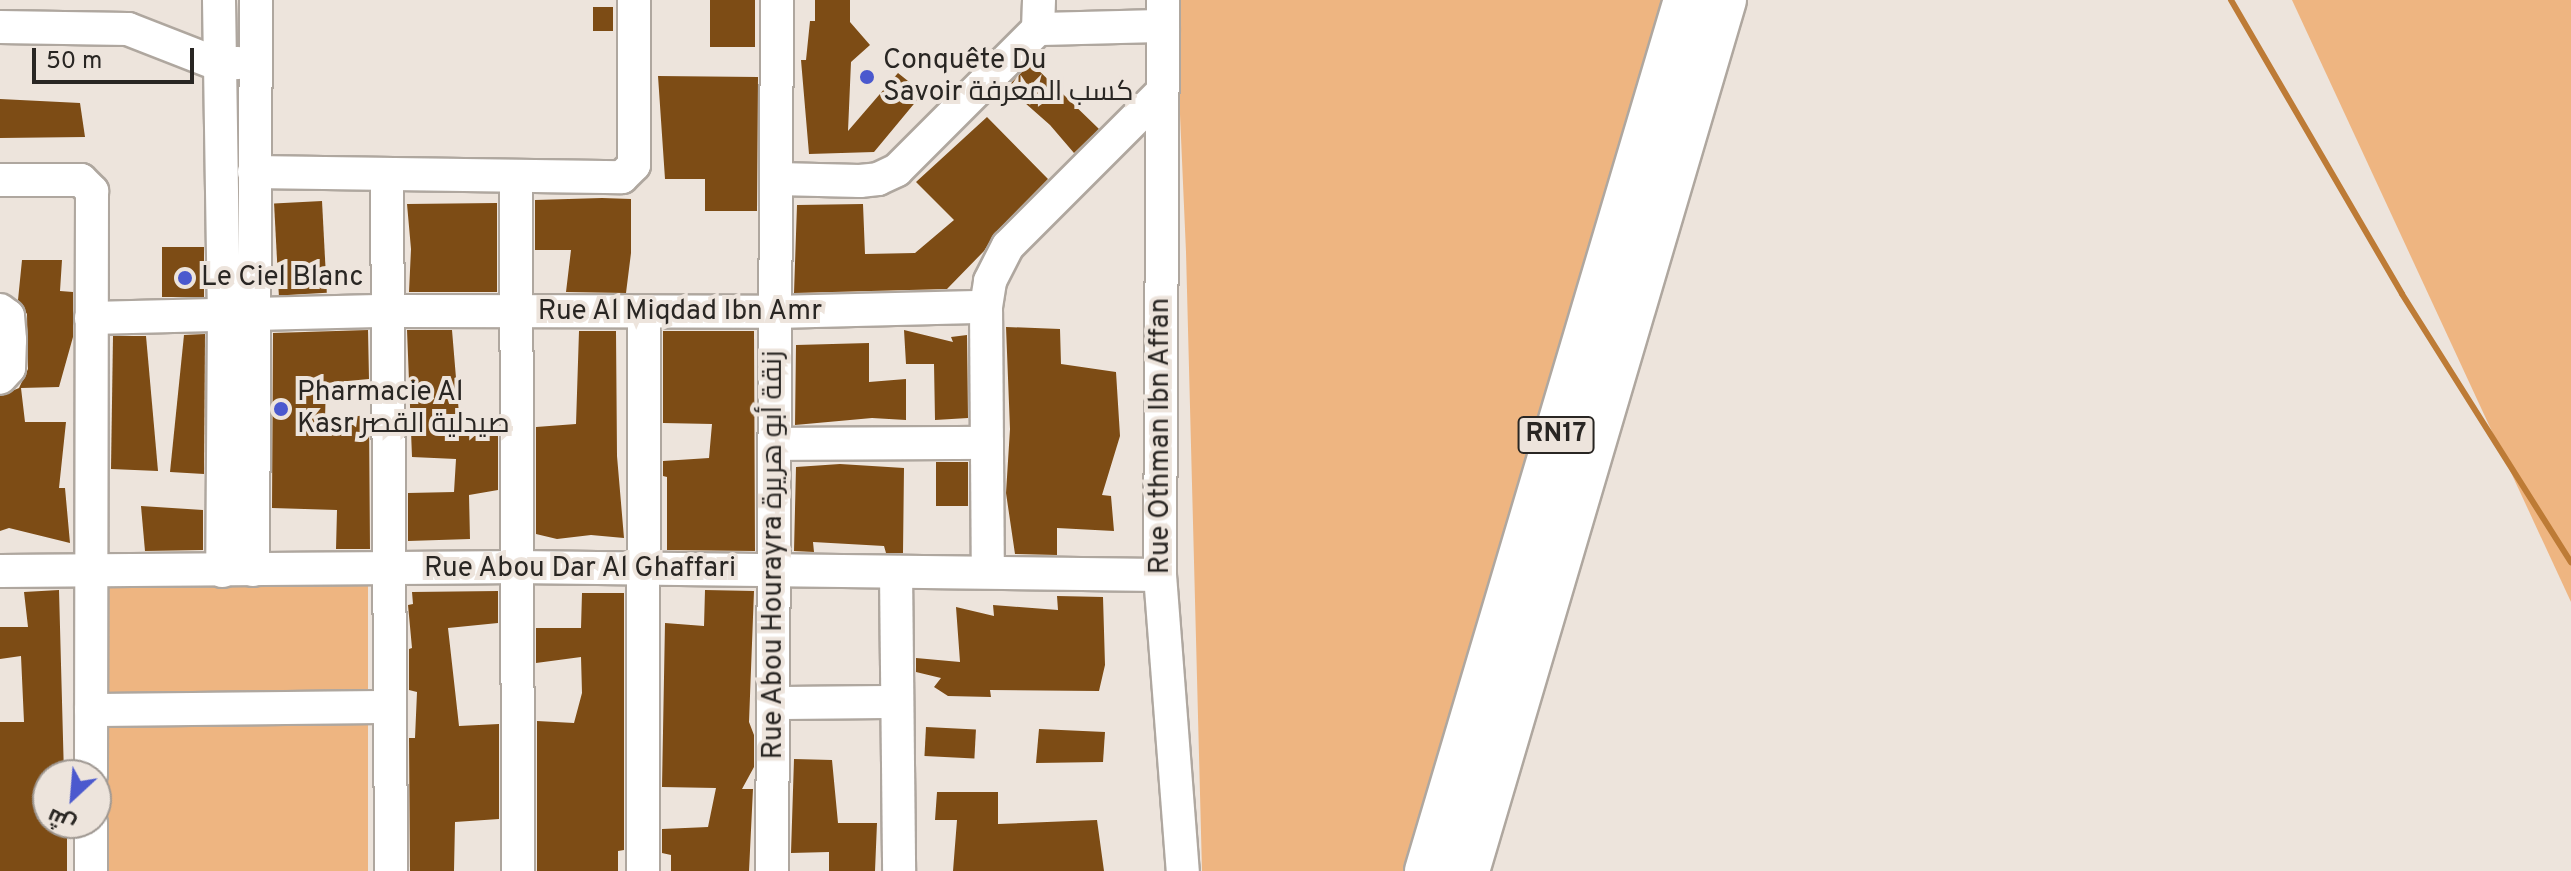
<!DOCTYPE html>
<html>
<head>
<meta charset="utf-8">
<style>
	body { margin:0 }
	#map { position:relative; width:2571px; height:871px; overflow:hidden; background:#ede4dc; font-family:Overpass,Cairo,sans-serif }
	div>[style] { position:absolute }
	.green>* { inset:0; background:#eeb581; transform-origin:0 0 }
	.stream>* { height:6px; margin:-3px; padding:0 3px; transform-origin:3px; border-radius:3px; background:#bd7b36 }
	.building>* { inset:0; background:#7d4c15; transform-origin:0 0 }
	.roads { filter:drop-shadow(2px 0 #afa79f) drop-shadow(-2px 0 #afa79f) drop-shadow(0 2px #afa79f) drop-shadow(0 -2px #afa79f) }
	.minor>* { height:32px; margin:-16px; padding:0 16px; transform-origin:16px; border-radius:16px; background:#fff }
	.highway>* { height:44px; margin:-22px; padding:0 22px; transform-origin:22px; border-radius:22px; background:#fff }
	.dots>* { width:22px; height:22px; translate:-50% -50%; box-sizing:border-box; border:4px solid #ede4dc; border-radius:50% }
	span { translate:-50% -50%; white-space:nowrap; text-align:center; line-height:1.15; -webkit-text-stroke:8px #ede4dc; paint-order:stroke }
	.shield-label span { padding:2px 6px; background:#ede4dc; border:2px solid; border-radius:6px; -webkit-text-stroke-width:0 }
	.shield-label { font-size:26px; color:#292623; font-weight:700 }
	.poi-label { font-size:28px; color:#292623 }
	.left { translate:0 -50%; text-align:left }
	.street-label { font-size:28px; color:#292623 }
	.north { position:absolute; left:32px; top:759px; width:80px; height:80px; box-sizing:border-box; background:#ede4dc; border:2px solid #9f9892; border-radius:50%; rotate:206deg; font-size:22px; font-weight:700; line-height:32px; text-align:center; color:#292623 }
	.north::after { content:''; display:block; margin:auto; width:28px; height:36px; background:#4b59ce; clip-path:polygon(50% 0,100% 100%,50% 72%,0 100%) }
	.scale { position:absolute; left:32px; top:48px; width:162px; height:36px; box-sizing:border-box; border:4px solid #292623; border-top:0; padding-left:10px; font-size:24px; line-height:28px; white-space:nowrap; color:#292623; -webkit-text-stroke:6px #ede4dc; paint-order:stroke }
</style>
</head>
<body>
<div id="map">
	<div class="green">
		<i style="clip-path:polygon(1175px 0,1664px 0,1408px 871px,1202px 871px,1186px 252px)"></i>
		<i style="clip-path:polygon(2292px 0,2571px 0,2571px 602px)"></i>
		<i style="left:368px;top:582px;width:289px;height:274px;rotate:90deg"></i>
	</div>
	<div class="stream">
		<i style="left:2231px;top:0;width:340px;rotate:59.8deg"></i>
		<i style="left:2402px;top:294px;width:317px;rotate:57.8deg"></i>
	</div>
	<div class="building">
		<i style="left:710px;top:0;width:45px;height:47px"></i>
		<i style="clip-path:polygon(815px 0,850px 0,850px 22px,870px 45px,851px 62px,848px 131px,898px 73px,923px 93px,874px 152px,809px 154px,801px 60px,806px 60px,810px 21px,815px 21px)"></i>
		<i style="left:593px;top:7px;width:20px;height:24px"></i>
		<i style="clip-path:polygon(1031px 63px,1099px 129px,1074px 153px,1050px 125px,1007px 87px)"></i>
		<i style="clip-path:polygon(658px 76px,758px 77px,757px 211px,705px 211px,705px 179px,665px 179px)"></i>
		<i style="clip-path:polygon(0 99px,80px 103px,85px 137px,0 138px)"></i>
		<i style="clip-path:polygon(987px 117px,1048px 179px,995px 233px,984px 251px,947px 289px,794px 293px,797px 205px,863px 204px,865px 254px,915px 253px,954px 220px,916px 182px)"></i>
		<i style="clip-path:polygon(602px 198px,631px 199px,631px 253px,626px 293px,566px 292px,571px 250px,535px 250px,535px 200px)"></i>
		<i style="left:322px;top:201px;width:92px;height:48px;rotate:87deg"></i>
		<i style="clip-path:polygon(497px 203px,497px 292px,409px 292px,411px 249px,407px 204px)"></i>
		<i style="left:162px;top:247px;width:42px;height:50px"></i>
		<i style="clip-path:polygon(22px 260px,62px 260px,60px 291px,73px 292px,73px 337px,59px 387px,21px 388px,25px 422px,66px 422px,59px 488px,65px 488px,70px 543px,9px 528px,0 531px,0 396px,19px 388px,28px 369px,27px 314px,18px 300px)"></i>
		<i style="clip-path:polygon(1006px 327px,1060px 329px,1061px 364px,1116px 372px,1120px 436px,1102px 495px,1111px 496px,1114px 531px,1057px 528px,1057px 555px,1015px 554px,1006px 493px,1010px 429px)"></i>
		<i style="clip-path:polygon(368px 330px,369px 379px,326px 383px,325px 419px,369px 415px,370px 549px,336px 549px,337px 510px,272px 508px,273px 333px)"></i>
		<i style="clip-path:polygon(407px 330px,452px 330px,460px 426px,498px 426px,498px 490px,469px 495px,470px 539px,408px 541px,408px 493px,454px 492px,456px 459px,412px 457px)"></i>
		<i style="clip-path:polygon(904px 330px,953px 342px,951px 337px,967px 335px,968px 418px,935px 420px,934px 364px,906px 364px)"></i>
		<i style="clip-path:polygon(579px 331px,616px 331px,617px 456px,624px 538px,591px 535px,557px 539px,536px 534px,536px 427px,576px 424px)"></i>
		<i style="clip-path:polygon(663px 331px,754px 331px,755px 551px,667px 550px,667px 477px,663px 476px,663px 461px,709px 458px,712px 424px,663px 423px)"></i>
		<i style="clip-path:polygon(205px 334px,204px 474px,170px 472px,184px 335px)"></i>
		<i style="clip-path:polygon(113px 336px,146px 336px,158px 471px,111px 469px)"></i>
		<i style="clip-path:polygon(869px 343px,869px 382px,906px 379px,906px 420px,872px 418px,795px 425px,796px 345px)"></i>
		<i style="left:936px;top:462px;width:32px;height:44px"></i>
		<i style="clip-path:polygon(840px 464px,904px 468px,903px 553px,886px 553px,884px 546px,813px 542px,814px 552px,794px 551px,796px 467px)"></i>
		<i style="clip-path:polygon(141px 506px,203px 510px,203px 550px,145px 551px)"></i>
		<i style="clip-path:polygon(59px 590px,64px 775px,48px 775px,48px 823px,67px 823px,67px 871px,0 871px,0 722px,24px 722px,21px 656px,0 659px,0 627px,28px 627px,24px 592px)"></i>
		<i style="clip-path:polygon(705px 590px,754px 591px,749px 722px,754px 735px,754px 767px,742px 789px,753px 789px,749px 871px,671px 871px,671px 855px,662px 853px,662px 829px,708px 827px,716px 788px,662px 787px,665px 623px,704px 626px)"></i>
		<i style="clip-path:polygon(498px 591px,498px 623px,448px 628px,459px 726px,499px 724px,499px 819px,455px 822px,454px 871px,410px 871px,409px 738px,415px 738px,417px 692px,409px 690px,409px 649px,412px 648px,408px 605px,413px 604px,412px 592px)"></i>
		<i style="clip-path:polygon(582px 593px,624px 593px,624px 850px,618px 851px,618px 871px,537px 871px,537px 721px,574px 723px,582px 693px,581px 657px,536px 663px,536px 628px,581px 628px)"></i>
		<i style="clip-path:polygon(1057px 596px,1103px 597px,1105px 665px,1099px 691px,990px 690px,991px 697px,948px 696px,934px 687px,941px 678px,916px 672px,916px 658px,960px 662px,956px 607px,994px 616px,993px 605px,1058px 610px)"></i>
		<i style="left:926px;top:727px;width:50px;height:29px;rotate:3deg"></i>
		<i style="clip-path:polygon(1039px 729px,1105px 732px,1103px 762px,1036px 763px)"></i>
		<i style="clip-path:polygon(794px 759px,832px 760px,838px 823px,877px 823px,875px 871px,829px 871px,829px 852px,791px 853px)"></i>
		<i style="clip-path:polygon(937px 792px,998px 792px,998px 824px,1097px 820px,1104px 871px,953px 871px,957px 820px,935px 820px)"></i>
	</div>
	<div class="roads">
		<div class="minor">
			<i style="left:219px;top:0;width:313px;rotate:89.1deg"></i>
			<i style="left:224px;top:313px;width:258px;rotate:90.4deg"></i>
			<i style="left:1163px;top:0;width:575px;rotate:90.3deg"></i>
			<i style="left:1160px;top:575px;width:297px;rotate:85.6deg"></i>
			<i style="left:0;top:27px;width:128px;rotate:0.9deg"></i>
			<i style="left:128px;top:29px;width:97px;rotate:21.3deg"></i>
			<i style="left:218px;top:64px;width:20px;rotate:-3deg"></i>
			<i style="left:1038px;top:29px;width:125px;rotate:-1.4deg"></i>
			<i style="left:254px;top:172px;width:368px;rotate:0.8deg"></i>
			<i style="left:622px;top:177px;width:17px;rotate:-45deg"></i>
			<i style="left:634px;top:165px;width:165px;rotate:-90deg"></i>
			<i style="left:387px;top:176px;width:695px;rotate:89.67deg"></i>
			<i style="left:516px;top:177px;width:694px;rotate:89.83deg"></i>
			<i style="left:778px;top:179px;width:82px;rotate:1.4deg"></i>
			<i style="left:860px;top:181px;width:18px;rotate:-6deg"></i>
			<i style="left:878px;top:179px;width:21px;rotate:-25deg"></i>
			<i style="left:897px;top:170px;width:199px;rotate:-45deg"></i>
			<i style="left:1038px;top:29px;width:29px;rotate:-88deg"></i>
			<i style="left:0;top:180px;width:81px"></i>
			<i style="left:81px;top:180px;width:16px;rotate:45deg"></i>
			<i style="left:92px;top:191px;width:584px;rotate:90.1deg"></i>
			<i style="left:986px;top:307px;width:265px;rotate:89.6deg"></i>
			<i style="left:0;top:310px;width:10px;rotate:37deg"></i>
			<i style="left:8px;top:316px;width:24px;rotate:85deg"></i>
			<i style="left:10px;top:340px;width:28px;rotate:92deg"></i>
			<i style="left:9px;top:368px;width:13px;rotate:132deg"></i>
			<i style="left:91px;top:318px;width:297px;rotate:-1.4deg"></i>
			<i style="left:388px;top:311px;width:387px;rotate:0.1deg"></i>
			<i style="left:775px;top:312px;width:211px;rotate:-1.4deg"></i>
			<i style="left:986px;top:307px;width:26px;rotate:-81deg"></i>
			<i style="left:990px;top:281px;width:39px;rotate:-63deg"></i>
			<i style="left:1008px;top:246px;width:216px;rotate:-45deg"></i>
			<i style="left:776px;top:444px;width:211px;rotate:-0.3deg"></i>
			<i style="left:253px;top:570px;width:570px;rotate:-89.7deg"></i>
			<i style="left:0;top:571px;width:516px;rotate:-0.44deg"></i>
			<i style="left:516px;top:567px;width:644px;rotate:0.71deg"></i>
			<i style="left:896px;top:572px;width:299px;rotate:89.4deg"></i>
			<i style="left:773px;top:703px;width:124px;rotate:-0.5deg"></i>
			<i style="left:91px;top:710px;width:296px;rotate:-0.6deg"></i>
			<i style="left:91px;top:871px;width:48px;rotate:-90deg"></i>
			<i style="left:643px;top:871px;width:559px;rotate:-89.9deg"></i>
			<i style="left:772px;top:871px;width:871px;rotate:-89.67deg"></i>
		</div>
		<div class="highway">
			<i style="left:1427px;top:871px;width:909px;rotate:-73.44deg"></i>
			<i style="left:1467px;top:871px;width:908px;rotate:-73.56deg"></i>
		</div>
	</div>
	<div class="dots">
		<i style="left:867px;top:77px;background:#4b59ce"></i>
		<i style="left:185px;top:278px;background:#4b59ce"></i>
		<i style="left:281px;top:409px;background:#4b59ce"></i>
	</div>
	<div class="shield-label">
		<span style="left:1556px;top:435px">RN17</span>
	</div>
	<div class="poi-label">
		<span class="left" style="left:883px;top:77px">Conquête Du<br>Savoir كسب المعرفة</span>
		<span class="left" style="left:201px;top:278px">Le Ciel Blanc</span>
		<span class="left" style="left:297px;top:409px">Pharmacie Al<br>Kasr صيدلية القصر</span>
	</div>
	<div class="street-label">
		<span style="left:680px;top:312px">Rue Al Miqdad Ibn Amr</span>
		<span style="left:1161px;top:436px;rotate:-90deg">Rue Othman Ibn Affan</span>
		<span style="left:774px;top:555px;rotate:-90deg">Rue Abou Hourayra زنقة أبو هريرة</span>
		<span style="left:580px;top:569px">Rue Abou Dar Al Ghaffari</span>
	</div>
	<div class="north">ش</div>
	<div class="scale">50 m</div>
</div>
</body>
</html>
